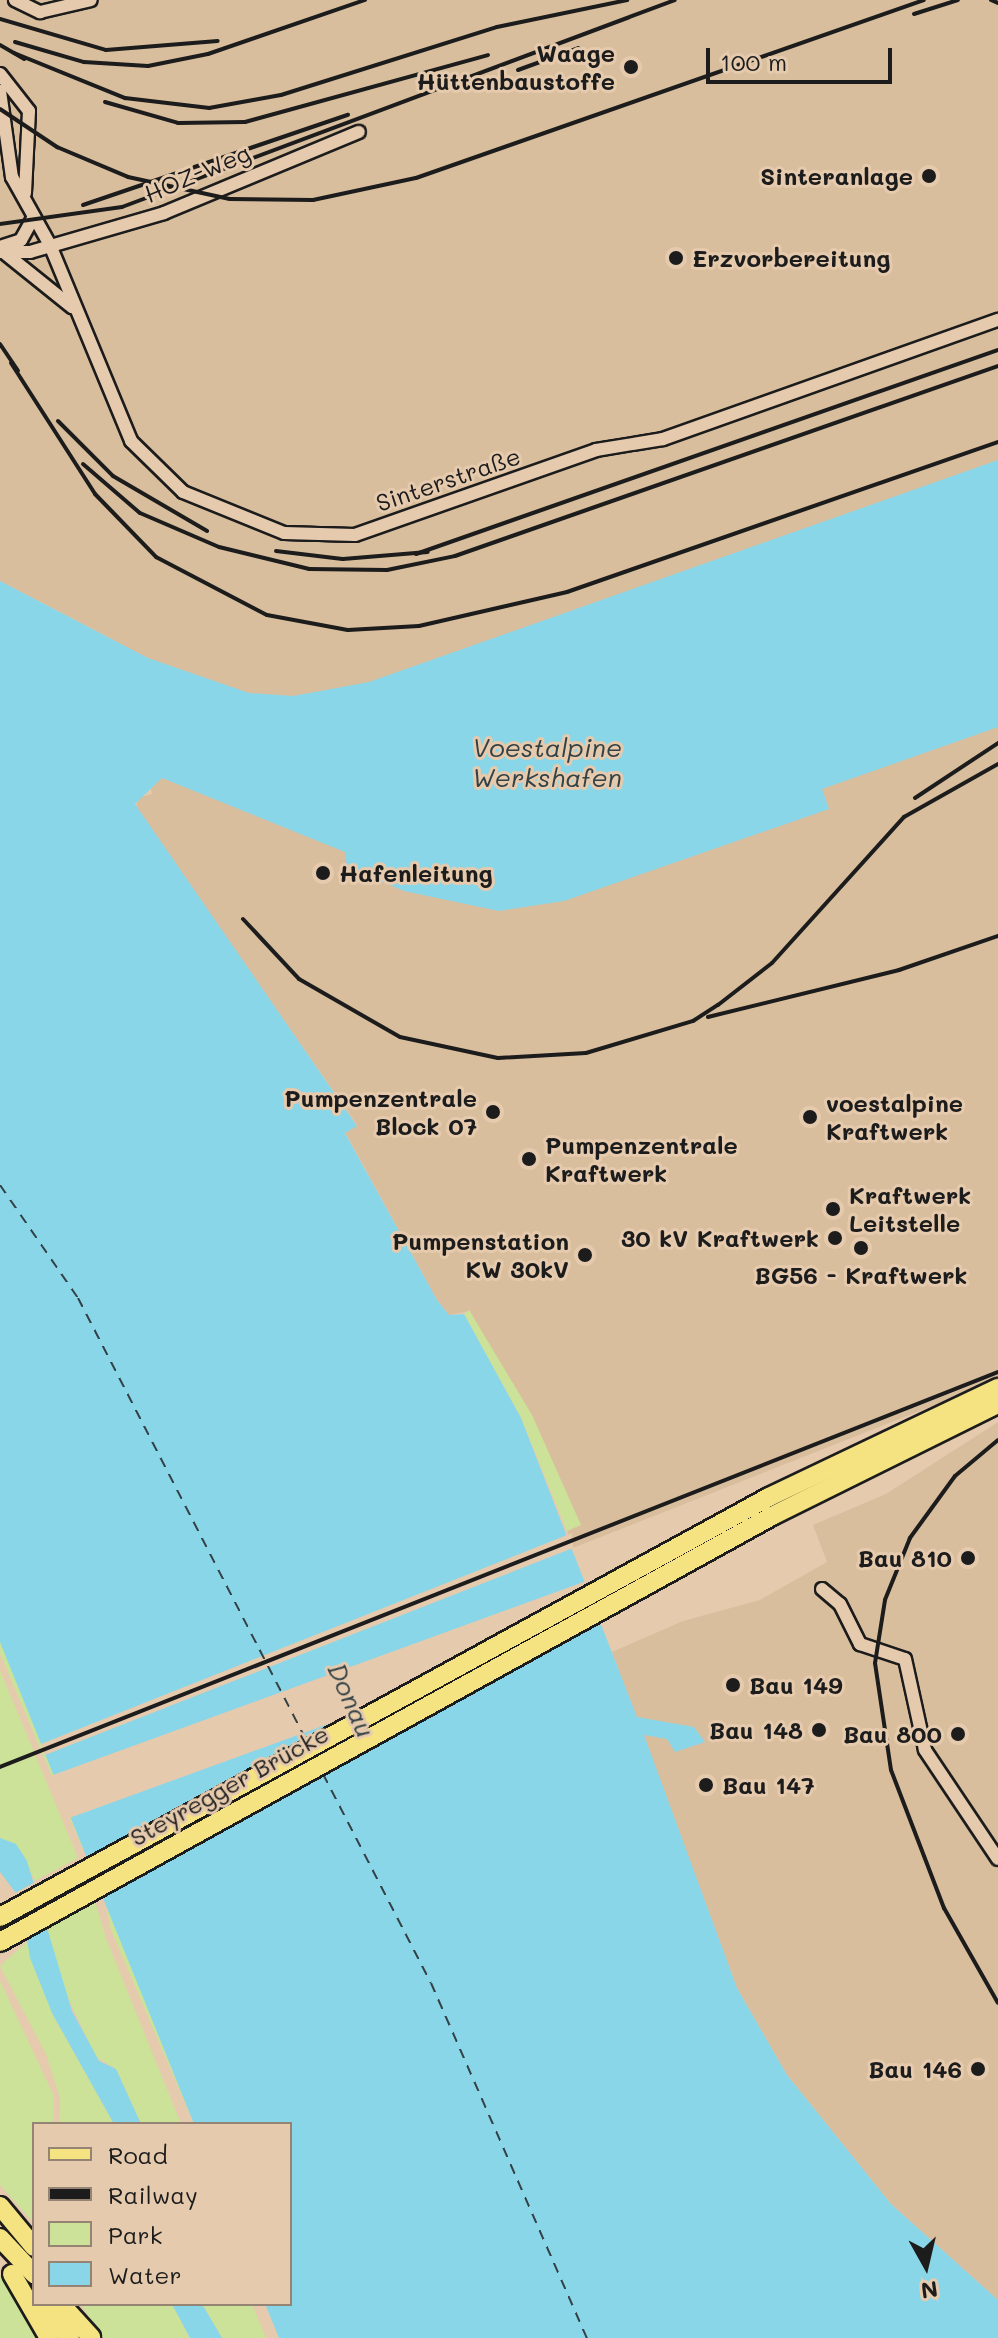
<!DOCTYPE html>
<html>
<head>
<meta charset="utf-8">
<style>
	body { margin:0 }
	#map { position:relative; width:998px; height:2338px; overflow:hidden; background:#e6caad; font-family:Mali,sans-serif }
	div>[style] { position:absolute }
	.built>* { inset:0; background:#d9be9d }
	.green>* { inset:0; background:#cbe298 }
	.water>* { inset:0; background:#89d6e9 }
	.pier>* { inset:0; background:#e6caad; transform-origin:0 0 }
	.ferry>* { height:2px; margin-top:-1px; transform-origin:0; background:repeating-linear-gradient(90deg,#324145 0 10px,transparent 0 18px) }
	.roads { filter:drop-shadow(2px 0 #1c1c1c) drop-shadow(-2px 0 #1c1c1c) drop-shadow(0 2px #1c1c1c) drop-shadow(0 -2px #1c1c1c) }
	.street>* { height:12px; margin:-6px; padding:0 6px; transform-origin:6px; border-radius:6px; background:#e6caad }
	.primary>* { height:18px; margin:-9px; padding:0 9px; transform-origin:9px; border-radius:9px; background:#f5e382 }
	.rail>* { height:4px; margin:-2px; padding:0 2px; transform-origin:2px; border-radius:2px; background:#1c1c1c }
	.dots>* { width:22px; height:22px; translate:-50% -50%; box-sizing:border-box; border:4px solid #e6caad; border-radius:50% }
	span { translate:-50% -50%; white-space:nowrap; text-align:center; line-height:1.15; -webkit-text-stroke:6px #e6caad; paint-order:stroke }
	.poi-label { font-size:24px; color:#1c1c1c; font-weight:700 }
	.right { translate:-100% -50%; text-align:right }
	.left { translate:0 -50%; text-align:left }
	.street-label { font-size:24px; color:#1c1c1c }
	.water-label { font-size:26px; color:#324145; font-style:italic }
	.legend { position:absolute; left:32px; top:2122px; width:260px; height:184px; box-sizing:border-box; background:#e6caad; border:2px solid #958473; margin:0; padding:10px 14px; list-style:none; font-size:24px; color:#1c1c1c }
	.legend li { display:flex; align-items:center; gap:16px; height:40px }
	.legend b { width:40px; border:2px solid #958473 }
	.north { position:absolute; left:886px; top:2226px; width:80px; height:80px; -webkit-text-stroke:6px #e6caad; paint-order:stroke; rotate:172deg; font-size:22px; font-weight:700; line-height:32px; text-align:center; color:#1c1c1c }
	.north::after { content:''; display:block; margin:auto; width:28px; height:36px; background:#1c1c1c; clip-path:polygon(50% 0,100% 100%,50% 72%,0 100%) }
	.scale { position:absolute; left:706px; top:48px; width:186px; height:36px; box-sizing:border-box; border:4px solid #1c1c1c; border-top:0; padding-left:10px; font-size:24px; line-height:28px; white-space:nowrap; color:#1c1c1c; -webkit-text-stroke:6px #e6caad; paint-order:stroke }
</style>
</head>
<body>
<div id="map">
	<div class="built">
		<i style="clip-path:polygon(0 0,998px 0,998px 1380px,573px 1548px,567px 1531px,580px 1524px,470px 1311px,449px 1315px,437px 1300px,345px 1132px,357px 1125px,136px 808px,138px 798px,152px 794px,114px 640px,0 581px)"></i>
		<i style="clip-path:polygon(998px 1422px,998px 2300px,891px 2204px,787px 2075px,737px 1988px,612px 1652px,683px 1621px,760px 1600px,827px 1562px,813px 1525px,886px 1494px)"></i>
	</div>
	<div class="green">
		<i style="clip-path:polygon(469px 1310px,532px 1415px,581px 1525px,567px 1531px,521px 1418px,464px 1314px)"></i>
		<i style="clip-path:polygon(0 1642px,45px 1742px,85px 1854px,0 1654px)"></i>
		<i style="clip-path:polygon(0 1670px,78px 1858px,35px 1881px,21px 1851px,0 1838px)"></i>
		<i style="clip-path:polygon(105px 1896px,194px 2124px,110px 1928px)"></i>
		<i style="clip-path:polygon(95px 1901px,106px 1938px,181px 2124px,141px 2124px,116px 2069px,96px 2057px,52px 1964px,47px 1929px)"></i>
		<i style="clip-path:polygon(28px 1941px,52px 2013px,114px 2124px,59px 2124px,60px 2098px,46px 2054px,0 1966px)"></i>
		<i style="clip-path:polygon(0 1981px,53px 2094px,53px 2124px,34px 2124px,34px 2223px,0 2185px)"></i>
		<i style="clip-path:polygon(0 2276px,13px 2290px,40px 2338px,0 2338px)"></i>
		<i style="clip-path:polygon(81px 2304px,172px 2304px,190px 2338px,102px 2338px)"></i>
		<i style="clip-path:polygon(202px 2304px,252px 2304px,266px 2338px,222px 2338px)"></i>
	</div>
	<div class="water">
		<i style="clip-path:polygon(998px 460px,998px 727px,822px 789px,829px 809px,564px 901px,499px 911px,404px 891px,347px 867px,345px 852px,162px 778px,135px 804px,357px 1126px,345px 1133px,437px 1300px,449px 1315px,464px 1314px,521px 1418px,637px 1717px,694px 1727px,705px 1742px,675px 1752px,667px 1739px,644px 1735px,737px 1988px,787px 2075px,891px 2204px,998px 2300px,998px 2338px,279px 2338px,265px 2304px,290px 2304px,290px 2124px,194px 2124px,0 1642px,0 581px,148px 658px,249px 693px,293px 696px,369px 682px)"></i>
		<i style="clip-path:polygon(0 1838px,16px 1844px,27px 1861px,72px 2011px,99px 2061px,116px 2069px,141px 2124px,114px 2124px,52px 2013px,30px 1958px,21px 1900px,0 1872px)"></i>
		<i style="clip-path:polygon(172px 2304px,202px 2304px,222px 2338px,190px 2338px)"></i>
	</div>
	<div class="pier">
		<i style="clip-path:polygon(572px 1533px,573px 1548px,45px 1755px,41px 1744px)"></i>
		<i style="left:589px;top:1580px;width:46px;height:574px;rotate:70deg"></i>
		<i style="clip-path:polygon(39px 1880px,51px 1926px,24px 1942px,13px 1894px)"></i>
	</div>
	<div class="ferry">
		<i style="left:0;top:1185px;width:137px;rotate:55.4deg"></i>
		<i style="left:78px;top:1298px;width:497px;rotate:62.7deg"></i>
		<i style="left:323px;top:1774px;width:235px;rotate:62.7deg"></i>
		<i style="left:431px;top:1983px;width:388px;rotate:66.3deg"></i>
	</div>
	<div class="roads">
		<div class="street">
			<i style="left:15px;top:0;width:28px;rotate:26deg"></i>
			<i style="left:40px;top:12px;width:52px;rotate:-13.2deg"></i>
			<i style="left:0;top:74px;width:47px;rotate:51.9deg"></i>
			<i style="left:29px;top:111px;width:82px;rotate:92.8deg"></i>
			<i style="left:0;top:91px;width:87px;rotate:82.1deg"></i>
			<i style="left:12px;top:177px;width:78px;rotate:60.8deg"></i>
			<i style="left:50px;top:245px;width:212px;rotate:67.5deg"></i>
			<i style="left:131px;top:441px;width:73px;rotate:44.4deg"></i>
			<i style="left:183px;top:492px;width:109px;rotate:22.1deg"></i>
			<i style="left:284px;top:533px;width:71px;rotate:1.6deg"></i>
			<i style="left:355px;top:535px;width:256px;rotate:-19.4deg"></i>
			<i style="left:596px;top:450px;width:68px;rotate:-9.3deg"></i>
			<i style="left:663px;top:439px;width:356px;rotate:-19.6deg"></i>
			<i style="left:0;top:247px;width:22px;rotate:-18deg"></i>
			<i style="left:21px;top:240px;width:25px;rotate:-61deg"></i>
			<i style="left:0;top:252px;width:30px"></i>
			<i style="left:30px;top:252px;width:140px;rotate:-16.2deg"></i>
			<i style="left:164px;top:213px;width:211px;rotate:-22.6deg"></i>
			<i style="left:6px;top:254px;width:85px;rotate:38.8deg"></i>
			<i style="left:822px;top:1589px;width:23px;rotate:40deg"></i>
			<i style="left:840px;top:1604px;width:45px;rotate:63.4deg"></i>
			<i style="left:860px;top:1644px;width:47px;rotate:18.4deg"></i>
			<i style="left:905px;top:1659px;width:93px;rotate:77.6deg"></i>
			<i style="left:925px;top:1750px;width:131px;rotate:56.2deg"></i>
		</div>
		<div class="primary">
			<i style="left:0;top:1917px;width:876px;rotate:-28.64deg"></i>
			<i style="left:769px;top:1497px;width:254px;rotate:-25.5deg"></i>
			<i style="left:0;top:1942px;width:882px;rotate:-28.89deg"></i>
			<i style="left:772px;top:1516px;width:252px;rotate:-26.4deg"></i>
			<i style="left:0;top:2206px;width:53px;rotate:50.3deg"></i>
			<i style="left:0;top:2238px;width:50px;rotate:46.6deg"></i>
			<i style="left:12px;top:2274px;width:74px;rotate:60deg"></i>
			<i style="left:42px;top:2304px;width:44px;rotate:50.5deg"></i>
			<i style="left:61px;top:2304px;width:45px;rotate:47.7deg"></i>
		</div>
	</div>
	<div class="rail">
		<i style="left:991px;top:0;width:8px;rotate:23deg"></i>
		<i style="left:914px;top:14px;width:46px;rotate:-17.7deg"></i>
		<i style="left:0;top:19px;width:110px;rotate:16.3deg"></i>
		<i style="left:106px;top:50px;width:112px;rotate:-4.6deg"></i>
		<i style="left:15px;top:42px;width:72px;rotate:16.2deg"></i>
		<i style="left:84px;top:62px;width:64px;rotate:3.6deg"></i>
		<i style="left:148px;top:66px;width:61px;rotate:-11.3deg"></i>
		<i style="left:208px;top:54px;width:166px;rotate:-19deg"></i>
		<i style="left:0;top:45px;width:28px;rotate:30deg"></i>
		<i style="left:14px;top:53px;width:120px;rotate:22.1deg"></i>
		<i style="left:125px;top:98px;width:85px;rotate:6.8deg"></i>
		<i style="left:209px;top:108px;width:73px;rotate:-10.2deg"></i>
		<i style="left:281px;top:95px;width:226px;rotate:-17.5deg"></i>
		<i style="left:497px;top:27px;width:133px;rotate:-11.7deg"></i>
		<i style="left:518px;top:70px;width:64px;rotate:-20.1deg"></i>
		<i style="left:105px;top:102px;width:76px;rotate:16deg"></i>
		<i style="left:178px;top:123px;width:67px;rotate:-0.9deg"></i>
		<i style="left:245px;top:122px;width:252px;rotate:-15.4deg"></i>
		<i style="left:0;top:109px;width:69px;rotate:33.7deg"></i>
		<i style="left:57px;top:147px;width:77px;rotate:22.9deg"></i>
		<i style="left:128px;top:177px;width:104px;rotate:12.2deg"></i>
		<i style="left:230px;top:199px;width:83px;rotate:0.7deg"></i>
		<i style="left:313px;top:200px;width:105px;rotate:-12.1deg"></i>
		<i style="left:416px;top:178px;width:538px;rotate:-19.31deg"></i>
		<i style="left:83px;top:205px;width:280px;rotate:-18.8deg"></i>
		<i style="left:0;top:224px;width:123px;rotate:-7.9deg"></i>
		<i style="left:122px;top:207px;width:590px;rotate:-20.52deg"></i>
		<i style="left:0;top:344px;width:32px;rotate:56deg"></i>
		<i style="left:11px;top:363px;width:156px;rotate:57.3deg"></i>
		<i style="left:95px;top:494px;width:88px;rotate:45.9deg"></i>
		<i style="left:156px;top:557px;width:125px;rotate:27.6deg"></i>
		<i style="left:267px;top:615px;width:82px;rotate:10.5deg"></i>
		<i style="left:348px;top:630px;width:71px;rotate:-3.2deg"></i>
		<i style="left:419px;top:626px;width:152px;rotate:-12.9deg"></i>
		<i style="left:567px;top:592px;width:456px;rotate:-19.2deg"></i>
		<i style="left:58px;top:421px;width:78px;rotate:45deg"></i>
		<i style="left:113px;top:476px;width:109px;rotate:30.3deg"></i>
		<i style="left:83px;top:464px;width:75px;rotate:40.7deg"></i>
		<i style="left:140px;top:513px;width:86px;rotate:23.3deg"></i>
		<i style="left:219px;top:547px;width:93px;rotate:13.7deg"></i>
		<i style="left:309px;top:569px;width:78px;rotate:0.7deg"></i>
		<i style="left:387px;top:570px;width:69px;rotate:-11.6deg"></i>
		<i style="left:455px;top:556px;width:575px;rotate:-19.29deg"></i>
		<i style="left:276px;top:551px;width:67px;rotate:6.8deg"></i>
		<i style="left:343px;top:559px;width:85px;rotate:-4.7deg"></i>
		<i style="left:416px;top:554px;width:617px;rotate:-19.32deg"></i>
		<i style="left:915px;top:798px;width:100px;rotate:-33.5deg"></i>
		<i style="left:243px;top:919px;width:82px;rotate:47deg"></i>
		<i style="left:299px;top:979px;width:116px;rotate:29.9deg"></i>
		<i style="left:400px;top:1037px;width:100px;rotate:12.1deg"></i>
		<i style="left:498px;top:1058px;width:88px;rotate:-3.3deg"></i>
		<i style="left:586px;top:1053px;width:112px;rotate:-16.7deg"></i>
		<i style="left:693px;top:1021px;width:30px;rotate:-33deg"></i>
		<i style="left:718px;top:1005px;width:68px;rotate:-37.9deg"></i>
		<i style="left:772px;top:963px;width:197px;rotate:-47.9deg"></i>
		<i style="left:904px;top:817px;width:108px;rotate:-29.4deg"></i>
		<i style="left:708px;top:1017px;width:197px;rotate:-13.8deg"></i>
		<i style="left:899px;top:970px;width:105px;rotate:-19deg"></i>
		<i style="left:998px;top:1440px;width:56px;rotate:140.1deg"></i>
		<i style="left:955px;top:1476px;width:77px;rotate:126deg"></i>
		<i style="left:910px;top:1538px;width:67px;rotate:112deg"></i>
		<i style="left:885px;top:1600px;width:64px;rotate:99deg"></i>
		<i style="left:875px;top:1663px;width:108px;rotate:81.5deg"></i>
		<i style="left:891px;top:1770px;width:148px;rotate:69deg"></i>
		<i style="left:944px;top:1908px;width:109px;rotate:60.4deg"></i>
		<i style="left:0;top:1767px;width:1073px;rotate:-21.59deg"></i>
	</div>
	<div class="dots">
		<i style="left:631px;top:67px;background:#1c1c1c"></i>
		<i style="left:929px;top:176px;background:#1c1c1c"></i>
		<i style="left:676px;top:258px;background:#1c1c1c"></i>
		<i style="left:323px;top:873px;background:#1c1c1c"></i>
		<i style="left:493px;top:1112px;background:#1c1c1c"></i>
		<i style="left:810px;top:1117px;background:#1c1c1c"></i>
		<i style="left:529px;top:1159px;background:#1c1c1c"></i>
		<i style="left:833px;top:1209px;background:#1c1c1c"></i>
		<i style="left:835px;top:1238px;background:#1c1c1c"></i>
		<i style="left:861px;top:1248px;background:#1c1c1c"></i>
		<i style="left:585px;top:1255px;background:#1c1c1c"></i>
		<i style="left:968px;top:1558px;background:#1c1c1c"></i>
		<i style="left:733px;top:1685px;background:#1c1c1c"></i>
		<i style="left:819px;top:1730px;background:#1c1c1c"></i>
		<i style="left:958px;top:1734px;background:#1c1c1c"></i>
		<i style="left:706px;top:1785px;background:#1c1c1c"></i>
		<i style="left:978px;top:2069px;background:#1c1c1c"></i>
	</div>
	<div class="poi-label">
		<span class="right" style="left:615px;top:67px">Waage<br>Hüttenbaustoffe</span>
		<span class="right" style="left:913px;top:176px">Sinteranlage</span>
		<span class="left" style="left:692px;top:258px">Erzvorbereitung</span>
		<span class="left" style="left:339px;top:873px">Hafenleitung</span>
		<span class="right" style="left:477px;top:1112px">Pumpenzentrale<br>Block 07</span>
		<span class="left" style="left:826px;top:1117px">voestalpine<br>Kraftwerk</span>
		<span class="left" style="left:545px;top:1159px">Pumpenzentrale<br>Kraftwerk</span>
		<span class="left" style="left:849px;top:1209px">Kraftwerk<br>Leitstelle</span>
		<span class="right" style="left:819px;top:1238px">30 kV Kraftwerk</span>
		<span class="right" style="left:569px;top:1255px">Pumpenstation<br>KW 30kV</span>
		<span style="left:861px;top:1275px">BG56 - Kraftwerk</span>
		<span class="right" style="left:952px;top:1558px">Bau 810</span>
		<span class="left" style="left:749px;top:1685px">Bau 149</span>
		<span class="right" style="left:803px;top:1730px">Bau 148</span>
		<span class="right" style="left:942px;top:1734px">Bau 800</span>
		<span class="left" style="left:722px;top:1785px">Bau 147</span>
		<span class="right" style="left:962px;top:2069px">Bau 146</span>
	</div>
	<div class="street-label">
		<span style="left:197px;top:173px;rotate:-23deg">HOZ-Weg</span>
		<span style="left:448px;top:479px;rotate:-19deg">Sinterstraße</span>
		<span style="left:229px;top:1785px;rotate:-29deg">Steyregger Brücke</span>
	</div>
	<div class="water-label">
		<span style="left:547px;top:763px">Voestalpine<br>Werkshafen</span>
		<span style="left:351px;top:1700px;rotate:66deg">Donau</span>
	</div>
	<ul class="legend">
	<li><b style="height:10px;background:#f5e382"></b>Road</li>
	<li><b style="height:10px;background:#1c1c1c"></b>Railway</li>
	<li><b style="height:22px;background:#cbe298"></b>Park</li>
	<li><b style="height:22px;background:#89d6e9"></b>Water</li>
	</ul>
	<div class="north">N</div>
	<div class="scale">100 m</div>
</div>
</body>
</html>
